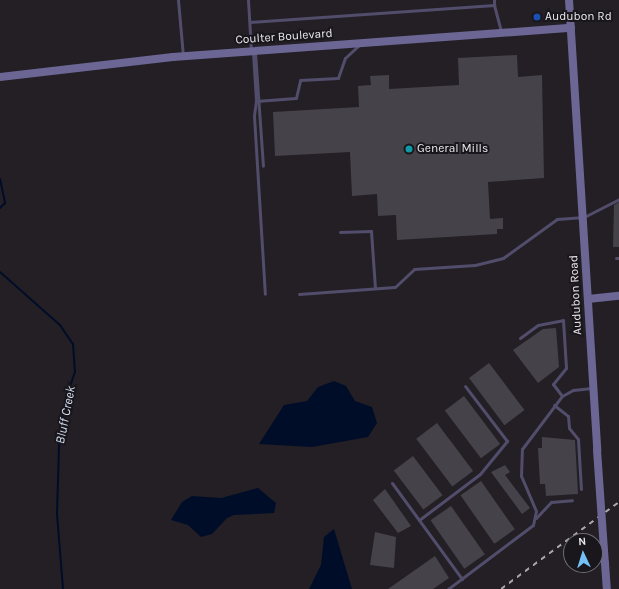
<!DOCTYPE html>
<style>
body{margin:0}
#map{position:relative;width:619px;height:589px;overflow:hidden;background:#231f25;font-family:Karla,sans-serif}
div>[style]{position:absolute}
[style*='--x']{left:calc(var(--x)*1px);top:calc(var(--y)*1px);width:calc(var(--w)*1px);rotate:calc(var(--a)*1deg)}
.water>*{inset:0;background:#000d29}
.stream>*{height:2px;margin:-1px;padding:0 1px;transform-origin:1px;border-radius:1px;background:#000d29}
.building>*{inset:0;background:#464249;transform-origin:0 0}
.lane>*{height:3px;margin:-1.5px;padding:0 1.5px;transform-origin:1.5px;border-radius:1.5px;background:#514d6b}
.secondary>*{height:8px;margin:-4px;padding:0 4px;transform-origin:4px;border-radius:4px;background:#6c6695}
.rail>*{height:2px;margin-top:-1px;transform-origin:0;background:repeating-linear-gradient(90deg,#aaa6ac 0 5px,transparent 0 10px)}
.secondary-bridge>*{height:8px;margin:-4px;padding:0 4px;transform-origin:4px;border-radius:4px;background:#6c6695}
.dots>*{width:11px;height:11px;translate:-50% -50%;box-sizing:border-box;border:2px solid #19161c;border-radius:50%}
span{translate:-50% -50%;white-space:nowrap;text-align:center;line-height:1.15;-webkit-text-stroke:4px #19161c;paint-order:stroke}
.poi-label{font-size:12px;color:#ece9ee}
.left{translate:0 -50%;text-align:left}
.street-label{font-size:12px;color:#ece9ee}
.water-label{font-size:13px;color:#d2e0f0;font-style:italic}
.north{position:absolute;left:563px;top:533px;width:40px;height:40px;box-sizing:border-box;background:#19161c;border:1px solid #6d6a70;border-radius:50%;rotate:356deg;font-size:11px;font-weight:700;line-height:16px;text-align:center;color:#ece9ee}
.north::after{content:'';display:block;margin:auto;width:14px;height:18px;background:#73c1f6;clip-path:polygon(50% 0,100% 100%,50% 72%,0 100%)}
</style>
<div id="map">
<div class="water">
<i style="clip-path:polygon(334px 381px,346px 386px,355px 401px,372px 407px,377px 423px,368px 437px,312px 447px,259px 444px,284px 405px,307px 401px,318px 387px)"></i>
<i style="clip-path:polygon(258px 488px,276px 503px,274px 513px,234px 515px,227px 518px,212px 534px,201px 537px,188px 525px,171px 520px,182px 502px,192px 496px,221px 498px)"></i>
<i style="clip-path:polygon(334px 529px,352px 589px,309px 589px,321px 565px,324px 537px)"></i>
</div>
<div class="stream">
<i style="--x:0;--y:179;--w:25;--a:78"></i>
<i style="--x:5;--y:203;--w:7;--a:135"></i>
<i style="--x:0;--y:272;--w:80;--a:41.5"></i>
<i style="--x:60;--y:325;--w:23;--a:56"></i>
<i style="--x:73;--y:344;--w:28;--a:86"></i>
<i style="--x:75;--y:372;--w:24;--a:109"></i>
<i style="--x:67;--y:395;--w:52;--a:98.9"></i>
<i style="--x:59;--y:446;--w:68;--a:91.7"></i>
<i style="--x:57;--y:514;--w:75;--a:85.4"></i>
</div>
<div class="building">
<i style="clip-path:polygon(517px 55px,518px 77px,542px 75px,544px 178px,488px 182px,490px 219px,503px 218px,503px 229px,497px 229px,497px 234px,397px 240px,396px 215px,378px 216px,377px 194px,352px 196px,350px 152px,275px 156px,273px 112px,359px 107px,358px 86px,371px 85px,370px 76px,389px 75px,389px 89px,459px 85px,458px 58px)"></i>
<i style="clip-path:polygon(619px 202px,619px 247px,613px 247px,614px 205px)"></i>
<i style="clip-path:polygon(556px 328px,559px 367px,538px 383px,513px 350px,543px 329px)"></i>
<i style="left:489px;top:363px;width:59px;height:25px;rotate:53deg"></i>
<i style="left:464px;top:396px;width:60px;height:24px;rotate:53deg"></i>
<i style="left:437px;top:423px;width:60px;height:26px;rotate:53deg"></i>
<i style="clip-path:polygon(542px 437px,575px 440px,578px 494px,546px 496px,545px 484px,540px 484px,538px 448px,542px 448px)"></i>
<i style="left:413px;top:456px;width:49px;height:24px;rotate:53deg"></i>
<i style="clip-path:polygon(505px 465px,510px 472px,505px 475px,530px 508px,522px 514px,491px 472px)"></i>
<i style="left:481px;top:481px;width:59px;height:25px;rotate:55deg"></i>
<i style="clip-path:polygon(385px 489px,411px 526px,398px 533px,373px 500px)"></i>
<i style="left:451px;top:506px;width:59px;height:25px;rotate:55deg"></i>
<i style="clip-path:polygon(375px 532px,396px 537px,394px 568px,370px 565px)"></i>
<i style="clip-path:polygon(435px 556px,449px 578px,433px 589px,388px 589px)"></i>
</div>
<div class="lane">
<i style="--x:178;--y:0;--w:56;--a:84.9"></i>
<i style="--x:248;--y:0;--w:51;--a:86.6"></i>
<i style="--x:494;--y:5;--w:28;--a:75"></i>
<i style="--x:250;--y:22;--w:245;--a:-4"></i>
<i style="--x:494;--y:5;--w:5;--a:-90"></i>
<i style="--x:255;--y:52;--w:114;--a:86"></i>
<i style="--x:253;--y:53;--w:48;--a:86.4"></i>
<i style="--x:256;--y:101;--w:40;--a:-4.3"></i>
<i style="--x:296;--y:98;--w:18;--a:-77"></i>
<i style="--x:300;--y:80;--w:38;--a:-3"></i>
<i style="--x:338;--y:78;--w:21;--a:-71"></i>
<i style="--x:345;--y:58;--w:19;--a:-43"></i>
<i style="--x:256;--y:101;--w:15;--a:98"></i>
<i style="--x:254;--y:116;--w:178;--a:86.5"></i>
<i style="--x:340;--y:232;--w:31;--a:-2"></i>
<i style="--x:371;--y:231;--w:57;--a:86"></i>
<i style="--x:616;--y:258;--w:3;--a:0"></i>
<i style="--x:299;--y:294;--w:96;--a:-4.2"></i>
<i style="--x:395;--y:287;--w:26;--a:-43"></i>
<i style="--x:414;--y:269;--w:61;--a:-3.8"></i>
<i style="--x:475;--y:265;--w:29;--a:-14"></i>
<i style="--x:503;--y:258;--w:67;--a:-35.8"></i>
<i style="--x:557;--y:219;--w:27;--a:-4"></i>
<i style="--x:584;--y:217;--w:39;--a:-27"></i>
<i style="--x:520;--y:338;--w:22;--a:-36"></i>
<i style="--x:538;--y:325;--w:25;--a:-11"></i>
<i style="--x:563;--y:320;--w:48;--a:86.4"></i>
<i style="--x:566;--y:368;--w:21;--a:129"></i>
<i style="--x:553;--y:384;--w:15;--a:53"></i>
<i style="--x:554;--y:405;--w:18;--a:38"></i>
<i style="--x:568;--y:416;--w:12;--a:85"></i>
<i style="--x:569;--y:428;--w:14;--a:51"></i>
<i style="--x:578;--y:439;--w:50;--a:86.6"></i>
<i style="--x:392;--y:483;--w:119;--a:53.9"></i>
<i style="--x:536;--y:518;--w:22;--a:-47"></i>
<i style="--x:551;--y:502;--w:21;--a:-5"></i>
<i style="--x:419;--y:520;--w:76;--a:-37"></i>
<i style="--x:480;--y:474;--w:43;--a:-50.7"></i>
<i style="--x:507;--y:441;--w:69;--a:-127.4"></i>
<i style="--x:448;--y:589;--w:106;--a:-37"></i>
<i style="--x:533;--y:525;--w:14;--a:-78"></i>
<i style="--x:536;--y:511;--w:38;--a:-113"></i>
<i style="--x:521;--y:476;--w:27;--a:-88"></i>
<i style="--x:522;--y:449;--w:66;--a:-53"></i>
<i style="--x:562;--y:396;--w:13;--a:-29"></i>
<i style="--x:573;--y:390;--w:19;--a:-6"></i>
</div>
<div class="secondary">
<i style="--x:569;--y:0;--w:451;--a:86.4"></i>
<i style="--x:0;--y:77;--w:174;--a:-6.6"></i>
<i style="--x:173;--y:57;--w:399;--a:-4.2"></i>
<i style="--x:588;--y:299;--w:31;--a:-6"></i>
<i style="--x:605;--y:563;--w:26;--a:86"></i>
</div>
<div class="rail">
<i style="--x:501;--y:589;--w:147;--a:-36.4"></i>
</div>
<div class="secondary-bridge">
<i style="--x:597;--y:450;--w:113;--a:86"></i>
</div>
<div class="dots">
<i style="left:537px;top:17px;background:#1a4fb4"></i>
<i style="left:409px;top:149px;background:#0f9aa8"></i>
</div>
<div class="poi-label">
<span class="left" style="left:545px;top:17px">Audubon Rd</span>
<span class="left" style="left:417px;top:149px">General Mills</span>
</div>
<div class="street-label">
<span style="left:284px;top:37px;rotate:-4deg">Coulter Boulevard</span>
<span style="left:576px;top:295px;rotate:-93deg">Audubon Road</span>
</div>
<div class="water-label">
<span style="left:66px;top:415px;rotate:-79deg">Bluff Creek</span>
</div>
<div class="north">N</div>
</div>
